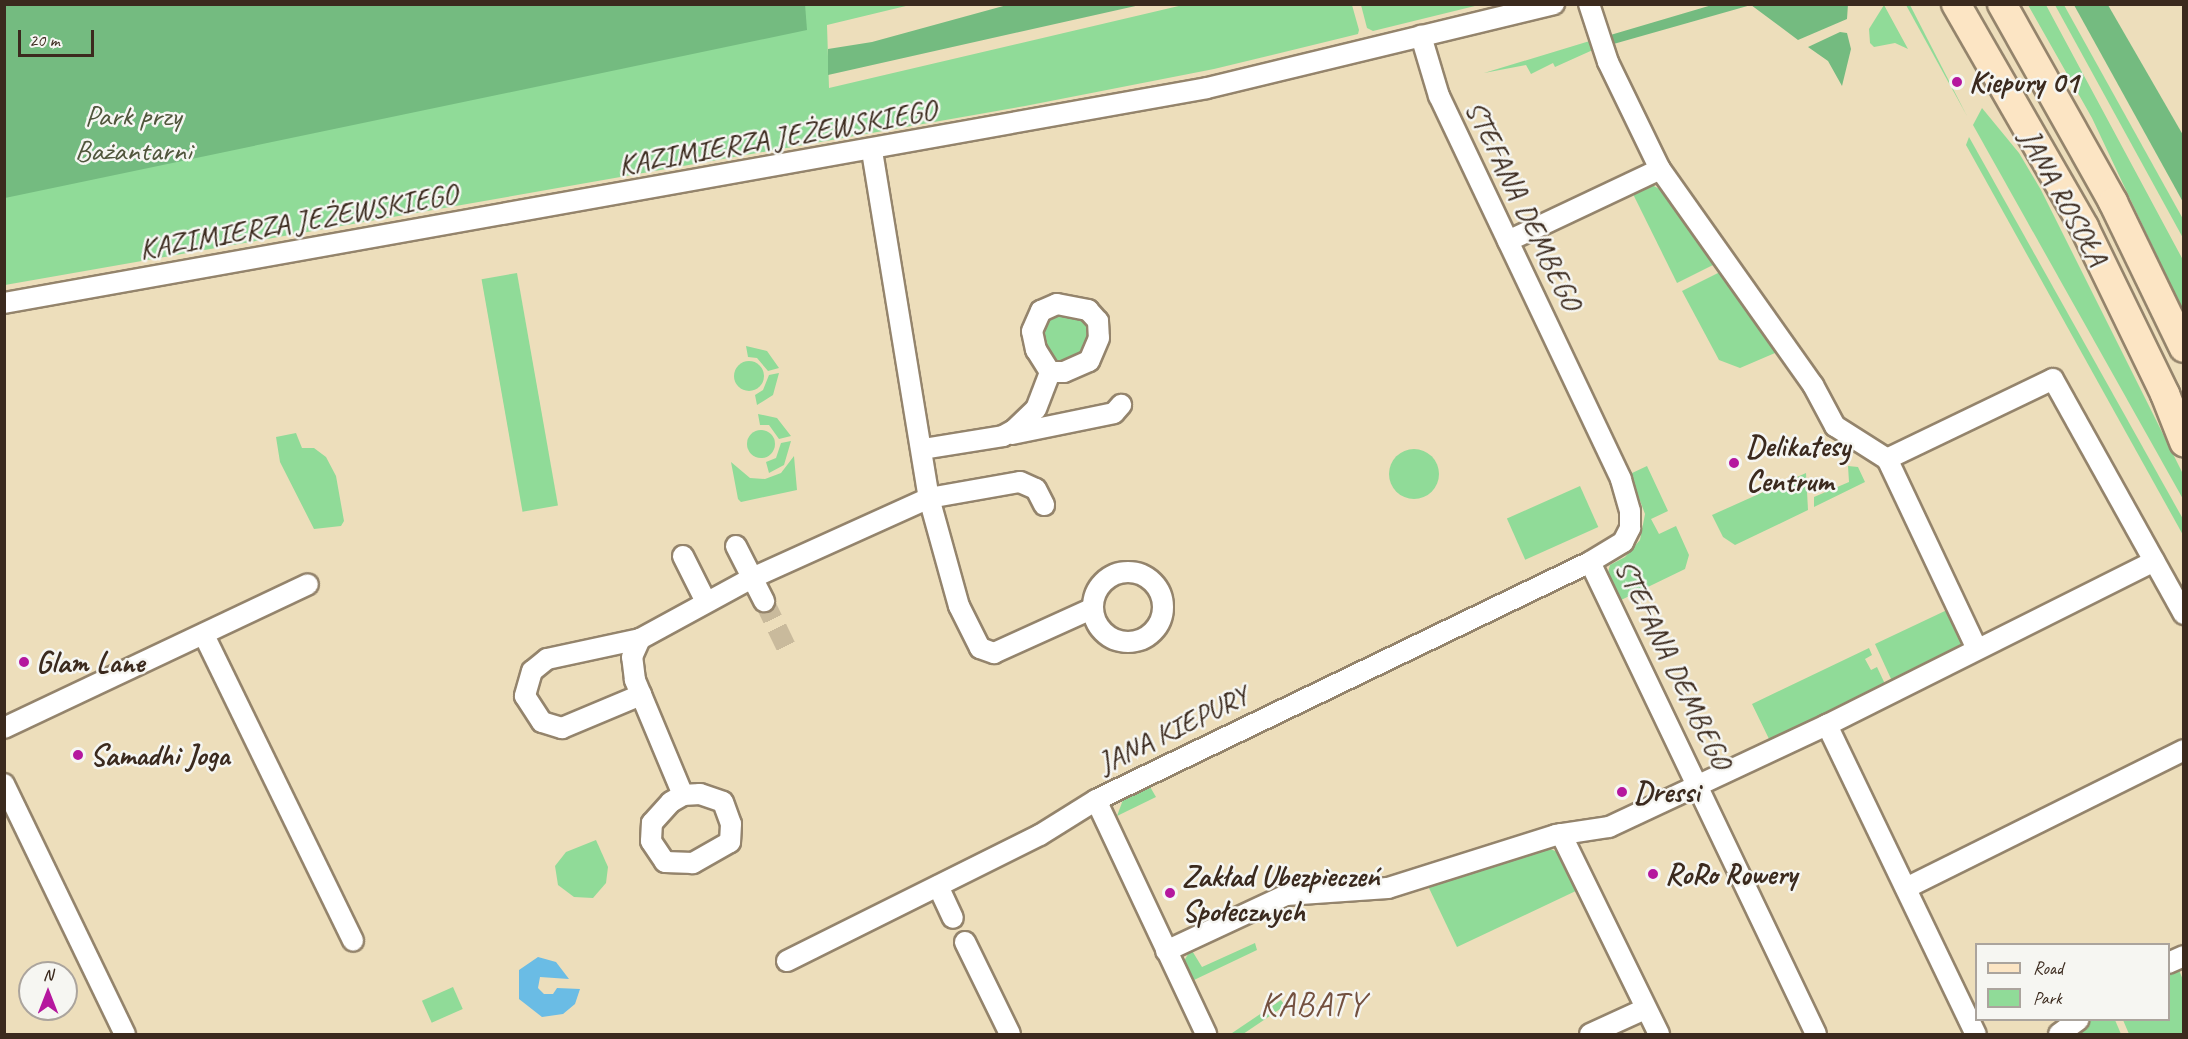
<!DOCTYPE html>
<meta charset="utf-8">
<style>
body{margin:0}
#map{position:relative;width:2188px;height:1039px;overflow:hidden;background:#eddebb;font-family:Caveat,sans-serif}
div>[style]{position:absolute}
[style*='--x']{left:calc(var(--x)*1px);top:calc(var(--y)*1px);width:calc(var(--w)*1px);rotate:calc(var(--a)*1deg)}
.green>*{inset:0;background:#90db98;transform-origin:0 0}
.round{border-radius:50%}
.forest>*{inset:0;background:#74bb80}
.water>*{inset:0;background:#6abce5}
.street-tunnel>*{height:20px;margin-top:-10px;transform-origin:0;background:repeating-linear-gradient(90deg,#c9ba9c 0 20px,transparent 0 30px)}
.roads{filter:drop-shadow(2px 0 #94846c) drop-shadow(-2px 0 #94846c) drop-shadow(0 2px #94846c) drop-shadow(0 -2px #94846c)}
.street>*{height:20px;margin:-10px;padding:0 10px;transform-origin:10px;border-radius:10px;background:#fff}
.street>.ring{margin:-10px;padding:0;box-sizing:content-box;background:none;border:20px solid #fff;border-radius:50%}
.secondary>*{height:28px;margin:-14px;padding:0 14px;transform-origin:14px;border-radius:14px;background:#fce5c4}
.dots>*{width:16px;height:16px;translate:-50% -50%;box-sizing:border-box;border:3px solid #f6f6f2;border-radius:50%}
span{translate:-50% -50%;white-space:nowrap;text-align:center;line-height:1.15;-webkit-text-stroke:5px #f6f6f2;paint-order:stroke}
.poi-label{font-size:30px;color:#3b2a1e;font-weight:700}
.left{translate:0 -50%;text-align:left}
.park-label{font-size:30px;color:#50563c}
.street-label{font-size:30px;color:#3b2a1e}
.quarter-label{font-size:33px;color:#73503f;letter-spacing:1.5px}
.frame{position:absolute;inset:0;border:6px solid #3b2a1e;pointer-events:none}
.legend{position:absolute;left:1975px;top:943px;width:195px;height:78px;box-sizing:border-box;background:#f6f6f2;border:2px solid #aba49d;margin:0;padding:8px 10px;list-style:none;font-size:18px;color:#3b2a1e}
.legend li{display:flex;align-items:center;gap:12px;height:30px}
.legend b{width:30px;border:2px solid #aba49d}
.north{position:absolute;left:18px;top:961px;width:60px;height:60px;box-sizing:border-box;background:#f6f6f2;border:2px solid #aba49d;border-radius:50%;rotate:0deg;font-size:16px;font-weight:700;line-height:24px;text-align:center;color:#3b2a1e}
.north::after{content:'';display:block;margin:auto;width:21px;height:27px;background:#b5179e;clip-path:polygon(50% 0,100% 100%,50% 72%,0 100%)}
.scale{position:absolute;left:18px;top:30px;width:76px;height:27px;box-sizing:border-box;border:3px solid #3b2a1e;border-top:0;padding-left:8px;font-size:18px;line-height:21px;white-space:nowrap;color:#3b2a1e;-webkit-text-stroke:4px #f6f6f2;paint-order:stroke}
</style>
<div id="map">
<div class="green">
<i style="clip-path:polygon(5px 5px,910px 5px,827px 25px,829px 88px,1183px 5px,1352px 5px,1359px 30px,1358px 34px,1214px 69px,1025px 106px,5px 285px)"></i>
<i style="clip-path:polygon(1361px 5px,1361px 4px,1479px 5px,1373px 31px,1367px 28px)"></i>
<i style="clip-path:polygon(1884px 5px,1908px 49px,1895px 43px,1874px 47px,1870px 43px,1869px 29px)"></i>
<i style="clip-path:polygon(1906px 5px,1910px 5px,1967px 116px)"></i>
<i style="clip-path:polygon(2028px 5px,2046px 5px,2183px 260px,2183px 311px,2092px 118px)"></i>
<i style="clip-path:polygon(2055px 5px,2064px 5px,2183px 219px,2183px 238px)"></i>
<i style="clip-path:polygon(1593px 40px,1595px 49px,1555px 67px,1553px 63px,1531px 74px,1526px 65px,1484px 73px)"></i>
<i style="clip-path:polygon(1982px 108px,2019px 153px,2041px 190px,2183px 474px,2183px 499px,1973px 125px)"></i>
<i style="clip-path:polygon(1969px 137px,2183px 519px,2183px 535px,1966px 145px)"></i>
<i style="clip-path:polygon(1652px 185px,1665px 192px,1715px 264px,1677px 283px,1632px 192px)"></i>
<i style="clip-path:polygon(1722px 271px,1775px 346px,1775px 353px,1740px 368px,1719px 360px,1682px 291px)"></i>
<i style="left:517px;top:273px;width:236px;height:36px;rotate:80deg"></i>
<i style="clip-path:polygon(1066px 310px,1078px 313px,1089px 325px,1091px 339px,1086px 351px,1076px 358px,1055px 361px,1043px 343px,1043px 325px,1052px 315px)"></i>
<i style="clip-path:polygon(746px 346px,767px 351px,779px 368px,768px 371px,757px 358px,748px 357px)"></i>
<i class="round" style="left:734px;top:361px;width:30px;height:30px"></i>
<i style="clip-path:polygon(779px 373px,773px 395px,757px 405px,755px 395px,763px 390px,769px 375px)"></i>
<i style="clip-path:polygon(758px 414px,777px 418px,791px 436px,779px 439px,769px 425px,760px 425px)"></i>
<i class="round" style="left:747px;top:430px;width:28px;height:28px"></i>
<i style="clip-path:polygon(296px 433px,302px 448px,314px 448px,326px 457px,336px 476px,344px 521px,341px 526px,314px 529px,280px 462px,276px 437px)"></i>
<i style="clip-path:polygon(791px 441px,784px 465px,769px 473px,766px 462px,776px 458px,781px 443px)"></i>
<i class="round" style="left:1389px;top:449px;width:50px;height:50px"></i>
<i style="clip-path:polygon(794px 456px,797px 490px,741px 502px,738px 499px,731px 462px,750px 478px,765px 479px,781px 473px)"></i>
<i style="clip-path:polygon(1647px 466px,1668px 511px,1651px 519px,1659px 534px,1676px 526px,1689px 555px,1685px 569px,1619px 601px,1607px 576px,1610px 565px,1625px 557px,1640px 540px,1645px 514px,1630px 474px)"></i>
<i style="clip-path:polygon(1848px 466px,1858px 467px,1865px 482px,1814px 507px,1814px 497px,1849px 482px)"></i>
<i style="clip-path:polygon(1806px 473px,1808px 510px,1735px 545px,1723px 537px,1712px 515px)"></i>
<i style="left:1580px;top:486px;width:45px;height:80px;rotate:66deg"></i>
<i style="clip-path:polygon(1947px 610px,1962px 641px,1959px 648px,1892px 681px,1875px 644px)"></i>
<i style="clip-path:polygon(1869px 648px,1872px 655px,1865px 659px,1871px 670px,1877px 667px,1885px 684px,1770px 741px,1752px 704px)"></i>
<i style="clip-path:polygon(1149px 785px,1156px 797px,1117px 816px,1124px 797px)"></i>
<i style="clip-path:polygon(596px 840px,608px 867px,606px 883px,593px 898px,574px 897px,558px 885px,555px 866px,566px 852px)"></i>
<i style="clip-path:polygon(1548px 848px,1560px 853px,1580px 889px,1457px 947px,1428px 886px)"></i>
<i style="clip-path:polygon(1255px 943px,1257px 950px,1194px 980px,1184px 961px,1191px 949px,1202px 967px)"></i>
<i style="clip-path:polygon(2177px 965px,2183px 980px,2183px 1034px,2129px 1034px,2123px 1020px,2168px 1020px,2169px 970px)"></i>
<i style="left:453px;top:987px;width:24px;height:34px;rotate:66deg"></i>
<i style="left:1281px;top:1000px;width:7px;height:71px;rotate:56deg"></i>
<i style="clip-path:polygon(2091px 1020px,2115px 1020px,2121px 1034px,2073px 1034px)"></i>
</div>
<div class="forest">
<i style="clip-path:polygon(805px 4px,807px 30px,5px 198px,5px 5px)"></i>
<i style="clip-path:polygon(1848px 4px,1847px 19px,1798px 40px,1751px 5px,1610px 45px,1607px 36px,1712px 5px)"></i>
<i style="clip-path:polygon(1007px 5px,1140px 5px,828px 75px,828px 49px,872px 42px)"></i>
<i style="clip-path:polygon(2074px 5px,2108px 5px,2183px 135px,2183px 202px)"></i>
<i style="clip-path:polygon(1840px 32px,1847px 33px,1851px 49px,1842px 86px,1828px 61px,1808px 47px)"></i>
</div>
<div class="water">
<i style="clip-path:polygon(538px 957px,556px 962px,569px 979px,540px 977px,538px 988px,544px 994px,553px 994px,557px 988px,580px 989px,575px 1004px,563px 1014px,542px 1017px,519px 999px,519px 970px)"></i>
</div>
<div class="street-tunnel">
<i style="--x:764;--y:601;--w:58;--a:64.3"></i>
</div>
<div class="roads">
<div class="street">
<i style="--x:1589;--y:4;--w:61;--a:71.9"></i>
<i style="--x:1608;--y:62;--w:119;--a:64.1"></i>
<i style="--x:1660;--y:169;--w:265;--a:54.7"></i>
<i style="--x:1813;--y:385;--w:47;--a:61.8"></i>
<i style="--x:1835;--y:426;--w:62;--a:32.4"></i>
<i style="--x:872;--y:151;--w:352;--a:80.7"></i>
<i style="--x:929;--y:498;--w:112;--a:74.5"></i>
<i style="--x:959;--y:606;--w:47;--a:63.4"></i>
<i style="--x:980;--y:648;--w:15;--a:20"></i>
<i style="--x:994;--y:653;--w:107;--a:-24.4"></i>
<i style="--x:1508;--y:241;--w:168;--a:-25.3"></i>
<i style="--x:4;--y:303;--w:1222;--a:-10.13"></i>
<i style="--x:1207;--y:88;--w:357;--a:-13.6"></i>
<i style="--x:1057;--y:304;--w:32;--a:11"></i>
<i style="--x:1088;--y:310;--w:15;--a:48"></i>
<i style="--x:1098;--y:321;--w:17;--a:87"></i>
<i style="--x:1099;--y:338;--w:25;--a:113"></i>
<i style="--x:1089;--y:361;--w:27;--a:156"></i>
<i style="--x:1064;--y:372;--w:14;--a:180"></i>
<i style="--x:1050;--y:372;--w:26;--a:-122"></i>
<i style="--x:1036;--y:350;--w:19;--a:-102"></i>
<i style="--x:1032;--y:331;--w:22;--a:-66"></i>
<i style="--x:1041;--y:311;--w:17;--a:-24"></i>
<i style="--x:1012;--y:434;--w:104;--a:-11.6"></i>
<i style="--x:1114;--y:413;--w:11;--a:-49"></i>
<i style="--x:923;--y:449;--w:81;--a:-9.2"></i>
<i style="--x:1003;--y:436;--w:13;--a:-29"></i>
<i style="--x:1014;--y:430;--w:30;--a:-44"></i>
<i style="--x:1036;--y:409;--w:40;--a:-69"></i>
<i style="--x:736;--y:546;--w:62;--a:63"></i>
<i style="--x:683;--y:556;--w:51;--a:63.4"></i>
<i style="--x:1590;--y:562;--w:523;--a:64.41"></i>
<i class="ring" style="left:1093px;top:572px;width:50px;height:50px"></i>
<i style="--x:204;--y:635;--w:340;--a:64"></i>
<i style="--x:640;--y:639;--w:95;--a:167.9"></i>
<i style="--x:547;--y:659;--w:19;--a:141"></i>
<i style="--x:532;--y:671;--w:26;--a:106"></i>
<i style="--x:525;--y:696;--w:31;--a:57"></i>
<i style="--x:542;--y:722;--w:21;--a:17"></i>
<i style="--x:562;--y:728;--w:86;--a:-22.7"></i>
<i style="--x:1977;--y:649;--w:210;--a:-115.3"></i>
<i style="--x:1887;--y:459;--w:184;--a:-25.7"></i>
<i style="--x:2053;--y:379;--w:269;--a:60.9"></i>
<i style="--x:1827;--y:725;--w:343;--a:64.3"></i>
<i style="--x:4;--y:728;--w:336;--a:-25.3"></i>
<i style="--x:4;--y:784;--w:278;--a:64.2"></i>
<i style="--x:700;--y:794;--w:24;--a:19"></i>
<i style="--x:723;--y:802;--w:23;--a:70"></i>
<i style="--x:731;--y:824;--w:18;--a:93"></i>
<i style="--x:730;--y:842;--w:43;--a:150.4"></i>
<i style="--x:693;--y:863;--w:28;--a:-178"></i>
<i style="--x:665;--y:862;--w:25;--a:-124"></i>
<i style="--x:651;--y:841;--w:18;--a:-87"></i>
<i style="--x:652;--y:823;--w:28;--a:-48"></i>
<i style="--x:671;--y:802;--w:14;--a:-30"></i>
<i style="--x:683;--y:795;--w:17;--a:-3"></i>
<i style="--x:683;--y:795;--w:125;--a:-112.7"></i>
<i style="--x:635;--y:680;--w:23;--a:-97"></i>
<i style="--x:632;--y:657;--w:20;--a:-66"></i>
<i style="--x:640;--y:639;--w:128;--a:-28.6"></i>
<i style="--x:752;--y:578;--w:194;--a:-24.3"></i>
<i style="--x:929;--y:498;--w:92;--a:-10"></i>
<i style="--x:1020;--y:482;--w:17;--a:24"></i>
<i style="--x:1036;--y:489;--w:18;--a:63"></i>
<i style="--x:1096;--y:800;--w:259;--a:64.8"></i>
<i style="--x:1561;--y:834;--w:223;--a:63.9"></i>
<i style="--x:938;--y:886;--w:35;--a:65"></i>
<i style="--x:1906;--y:888;--w:310;--a:-26.4"></i>
<i style="--x:965;--y:942;--w:102;--a:63.9"></i>
<i style="--x:1166;--y:951;--w:132;--a:-25"></i>
<i style="--x:1286;--y:895;--w:102;--a:-3.9"></i>
<i style="--x:1388;--y:888;--w:176;--a:-17.5"></i>
<i style="--x:1556;--y:835;--w:54;--a:-8.6"></i>
<i style="--x:1609;--y:827;--w:241;--a:-25.1"></i>
<i style="--x:1827;--y:725;--w:366;--a:-26.6"></i>
<i style="--x:787;--y:961;--w:283;--a:-26.5"></i>
<i style="--x:1040;--y:835;--w:66;--a:-32"></i>
<i style="--x:1096;--y:800;--w:548;--a:-25.72"></i>
<i style="--x:1590;--y:562;--w:39;--a:-31"></i>
<i style="--x:1623;--y:542;--w:16;--a:-63"></i>
<i style="--x:1630;--y:528;--w:17;--a:-90"></i>
<i style="--x:1630;--y:511;--w:33;--a:-106"></i>
<i style="--x:1621;--y:479;--w:424;--a:-115.4"></i>
<i style="--x:1439;--y:96;--w:63;--a:-106.7"></i>
<i style="--x:2168;--y:963;--w:17;--a:-24"></i>
<i style="--x:1590;--y:1034;--w:60;--a:-24.4"></i>
<i style="--x:2059;--y:1034;--w:24;--a:-36"></i>
</div>
<div class="secondary">
<i style="--x:1956;--y:4;--w:257;--a:60.1"></i>
<i style="--x:2084;--y:227;--w:186;--a:64.1"></i>
<i style="--x:2165;--y:394;--w:52;--a:68.4"></i>
<i style="--x:2002;--y:4;--w:227;--a:60.7"></i>
<i style="--x:2113;--y:202;--w:162;--a:64.1"></i>
</div>
</div>
<div class="dots">
<i style="left:1957px;top:82px;background:#b5179e"></i>
<i style="left:1734px;top:463px;background:#b5179e"></i>
<i style="left:24px;top:662px;background:#b5179e"></i>
<i style="left:78px;top:755px;background:#b5179e"></i>
<i style="left:1622px;top:792px;background:#b5179e"></i>
<i style="left:1653px;top:874px;background:#b5179e"></i>
<i style="left:1170px;top:893px;background:#b5179e"></i>
</div>
<div class="poi-label">
<span class="left" style="left:1969px;top:82px">Kiepury 01</span>
<span class="left" style="left:1746px;top:463px">Delikatesy<br>Centrum</span>
<span class="left" style="left:36px;top:662px">Glam Lane</span>
<span class="left" style="left:90px;top:755px">Samadhi Joga</span>
<span class="left" style="left:1634px;top:792px">Dressi</span>
<span class="left" style="left:1665px;top:874px">RoRo Rowery</span>
<span class="left" style="left:1182px;top:893px">Zakład Ubezpieczeń<br>Społecznych</span>
</div>
<div class="park-label">
<span style="left:133px;top:132px">Park przy<br>Bażantarni</span>
</div>
<div class="street-label">
<span style="left:777px;top:137px;rotate:-10deg">KAZIMIERZA JEŻEWSKIEGO</span>
<span style="left:2064px;top:197px;rotate:61deg">JANA ROSOŁA</span>
<span style="left:1524px;top:205px;rotate:64deg">STEFANA DEMBEGO</span>
<span style="left:298px;top:221px;rotate:-10deg">KAZIMIERZA JEŻEWSKIEGO</span>
<span style="left:1674px;top:664px;rotate:64deg">STEFANA DEMBEGO</span>
<span style="left:1173px;top:729px;rotate:-26deg">JANA KIEPURY</span>
</div>
<div class="quarter-label">
<span style="left:1313px;top:1005px">KABATY</span>
</div>
<div class="frame"></div>
<ul class="legend">
<li><b style="height:8px;background:#fce5c4"></b>Road</li>
<li><b style="height:16px;background:#90db98"></b>Park</li>
</ul>
<div class="north">N</div>
<div class="scale">20 m</div>
</div>
